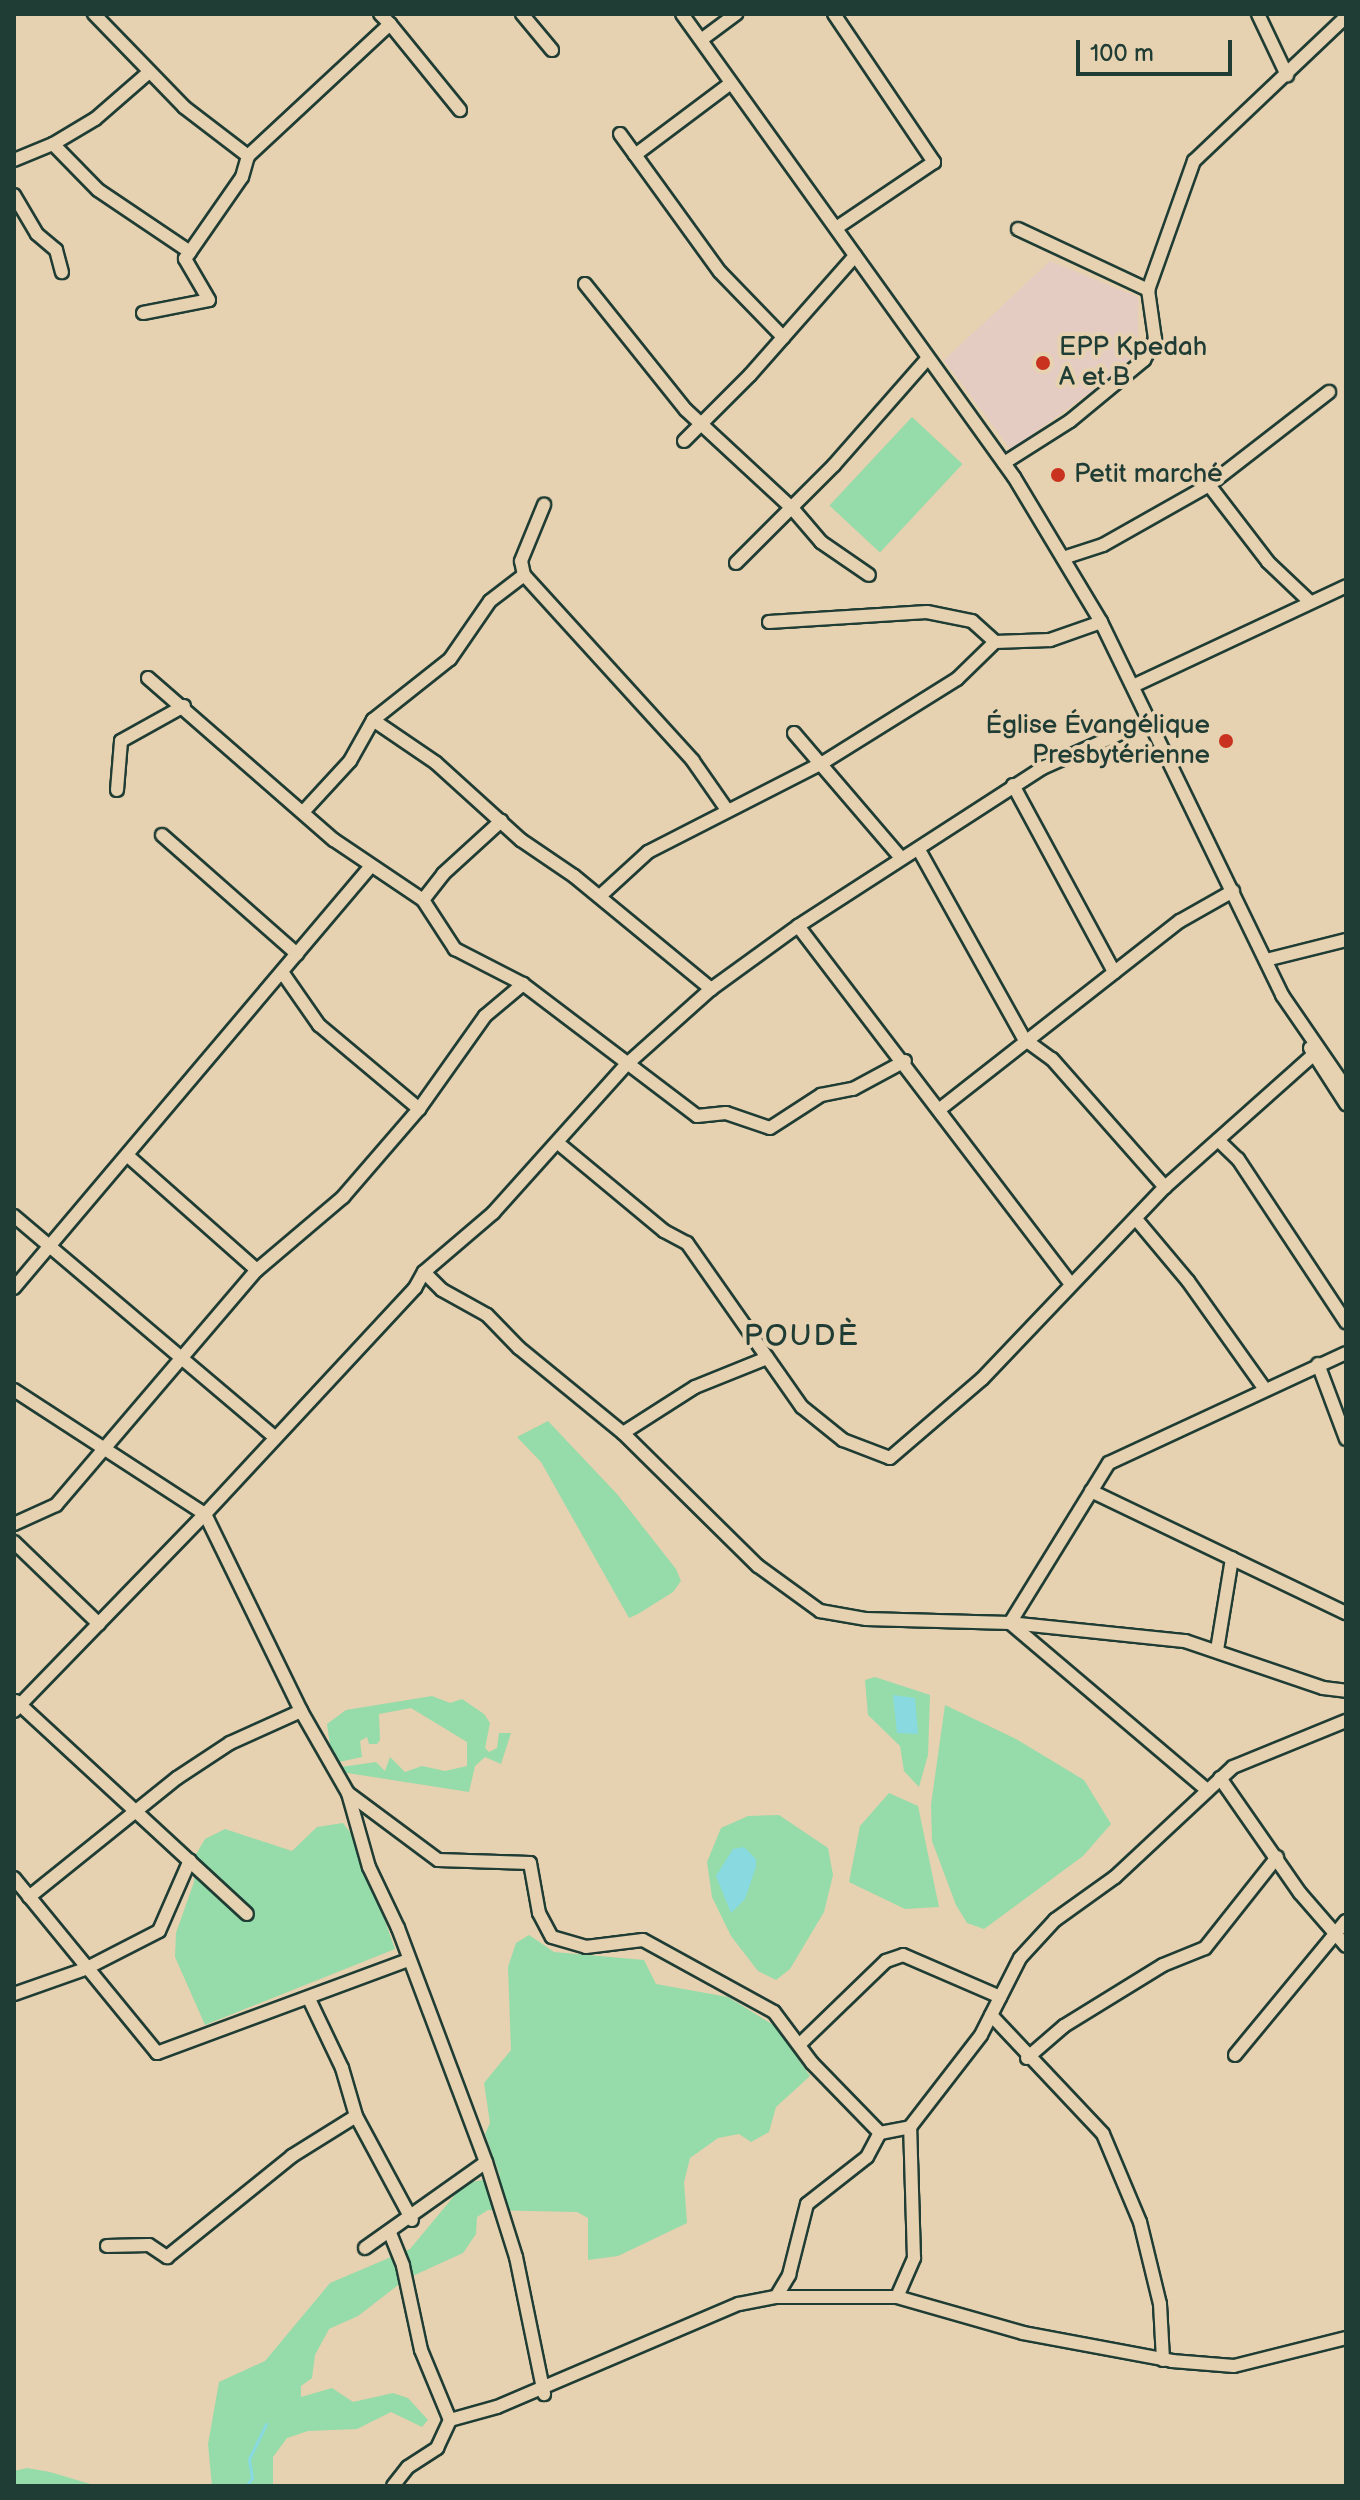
<!DOCTYPE html>
<meta charset="utf-8">
<style>
body{margin:0}
#map{position:relative;width:1360px;height:2500px;overflow:hidden;background:#e6d1b0;font-family:"Balsamiq Sans",sans-serif}
div>[style]{position:absolute}
[style*='--x']{left:calc(var(--x)*1px);top:calc(var(--y)*1px);width:calc(var(--w)*1px);rotate:calc(var(--a)*1deg)}
.built>*{inset:0;background:#e5ccc3}
.green>*{inset:0;background:#95dcaa;transform-origin:0 0}
.water>*{inset:0;background:#88dae0}
.stream>*{height:3px;margin:-1.5px;padding:0 1.5px;transform-origin:1.5px;border-radius:1.5px;background:#88dae0}
.roads{filter:drop-shadow(2px 0 #1f3d34) drop-shadow(-2px 0 #1f3d34) drop-shadow(0 2px #1f3d34) drop-shadow(0 -2px #1f3d34)}
.minor>*{height:12px;margin:-6px;padding:0 6px;transform-origin:6px;border-radius:6px;background:#e6d1b0}
.dots>*{width:22px;height:22px;translate:-50% -50%;box-sizing:border-box;border:4px solid #e6d1b0;border-radius:50%}
span{translate:-50% -50%;white-space:nowrap;text-align:center;line-height:1.15;-webkit-text-stroke:8px #e6d1b0;paint-order:stroke}
.poi-label{font-size:26px;color:#1f3d34}
.left{translate:0 -50%;text-align:left}
.right{translate:-100% -50%;text-align:right}
.quarter-label{font-size:30px;color:#1f3d34;letter-spacing:2px}
.frame{position:absolute;inset:0;border:16px solid #1f3d34;pointer-events:none}
.scale{position:absolute;left:1076px;top:40px;width:156px;height:36px;box-sizing:border-box;border:4px solid #1f3d34;border-top:0;padding-left:10px;font-size:24px;line-height:28px;white-space:nowrap;color:#1f3d34;-webkit-text-stroke:6px #e6d1b0;paint-order:stroke}
</style>
<div id="map">
<div class="built">
<i style="clip-path:polygon(1050px 261px,1138px 297px,1138px 357px,1011px 450px,944px 360px)"></i>
</div>
<div class="green">
<i style="left:912px;top:417px;width:69px;height:121px;rotate:43deg"></i>
<i style="clip-path:polygon(548px 1421px,617px 1494px,676px 1569px,681px 1581px,673px 1592px,638px 1614px,629px 1618px,541px 1462px,517px 1437px)"></i>
<i style="clip-path:polygon(875px 1677px,930px 1695px,928px 1755px,919px 1787px,904px 1771px,900px 1746px,868px 1715px,865px 1680px)"></i>
<i style="clip-path:polygon(432px 1696px,450px 1703px,462px 1699px,484px 1714px,490px 1723px,485px 1748px,489px 1752px,497px 1748px,499px 1733px,511px 1733px,501px 1764px,485px 1757px,475px 1766px,469px 1792px,341px 1772px,341px 1767px,376px 1762px,385px 1771px,390px 1757px,405px 1772px,422px 1766px,445px 1771px,467px 1766px,467px 1742px,411px 1708px,379px 1714px,380px 1740px,377px 1744px,369px 1744px,367px 1737px,360px 1741px,362px 1757px,339px 1762px,331px 1752px,327px 1724px,346px 1710px)"></i>
<i style="clip-path:polygon(945px 1705px,1016px 1739px,1084px 1780px,1111px 1824px,1083px 1856px,984px 1929px,967px 1923px,956px 1905px,932px 1841px,931px 1805px)"></i>
<i style="clip-path:polygon(889px 1793px,918px 1806px,939px 1907px,905px 1909px,849px 1882px,860px 1826px)"></i>
<i style="clip-path:polygon(779px 1815px,828px 1848px,833px 1875px,824px 1912px,790px 1969px,776px 1980px,758px 1971px,731px 1936px,712px 1897px,707px 1862px,721px 1828px,748px 1816px)"></i>
<i style="clip-path:polygon(343px 1823px,356px 1840px,395px 1949px,205px 2025px,175px 1957px,176px 1933px,194px 1882px,195px 1856px,205px 1839px,225px 1829px,292px 1851px,317px 1827px)"></i>
<i style="clip-path:polygon(529px 1935px,554px 1952px,644px 1960px,656px 1984px,728px 1997px,775px 2026px,810px 2076px,776px 2107px,769px 2132px,751px 2142px,739px 2134px,718px 2138px,690px 2158px,684px 2182px,687px 2223px,618px 2256px,588px 2260px,588px 2218px,577px 2212px,488px 2210px,477px 2217px,476px 2234px,463px 2253px,406px 2279px,358px 2316px,329px 2329px,315px 2355px,312px 2378px,301px 2386px,301px 2397px,332px 2388px,353px 2402px,393px 2393px,408px 2398px,428px 2420px,422px 2427px,391px 2412px,357px 2429px,308px 2431px,287px 2438px,273px 2457px,273px 2486px,212px 2486px,208px 2444px,219px 2382px,265px 2361px,330px 2283px,410px 2249px,464px 2184px,500px 2176px,485px 2134px,490px 2123px,484px 2083px,511px 2050px,508px 1967px,516px 1943px)"></i>
<i style="clip-path:polygon(27px 2468px,50px 2472px,97px 2486px,14px 2486px,14px 2471px)"></i>
</div>
<div class="water">
<i style="clip-path:polygon(893px 1695px,915px 1698px,918px 1734px,897px 1733px)"></i>
<i style="clip-path:polygon(744px 1847px,756px 1859px,756px 1867px,745px 1899px,731px 1913px,716px 1876px,733px 1849px)"></i>
</div>
<div class="stream">
<i style="--x:246;--y:2486;--w:10;--a:-53"></i>
<i style="--x:252;--y:2478;--w:19;--a:-99"></i>
<i style="--x:249;--y:2459;--w:39;--a:-64"></i>
</div>
<div class="roads">
<div class="minor">
<i style="--x:94;--y:14;--w:129;--a:45.9"></i>
<i style="--x:184;--y:107;--w:81;--a:37.4"></i>
<i style="--x:522;--y:14;--w:47;--a:50.2"></i>
<i style="--x:682;--y:14;--w:570;--a:54.36"></i>
<i style="--x:1014;--y:477;--w:169;--a:59"></i>
<i style="--x:1101;--y:622;--w:415;--a:64.1"></i>
<i style="--x:1282;--y:995;--w:113;--a:55.5"></i>
<i style="--x:834;--y:14;--w:179;--a:56"></i>
<i style="--x:934;--y:162;--w:118;--a:146"></i>
<i style="--x:1258;--y:14;--w:68;--a:64.6"></i>
<i style="--x:390;--y:24;--w:111;--a:50.9"></i>
<i style="--x:701;--y:40;--w:44;--a:-36.6"></i>
<i style="--x:148;--y:73;--w:70;--a:139"></i>
<i style="--x:95;--y:119;--w:49;--a:149.2"></i>
<i style="--x:53;--y:144;--w:64;--a:45.6"></i>
<i style="--x:98;--y:190;--w:111;--a:34"></i>
<i style="--x:620;--y:134;--w:170;--a:54.1"></i>
<i style="--x:720;--y:272;--w:91;--a:45.9"></i>
<i style="--x:635;--y:155;--w:120;--a:-36.9"></i>
<i style="--x:14;--y:160;--w:42;--a:-22.3"></i>
<i style="--x:14;--y:195;--w:45;--a:59.5"></i>
<i style="--x:37;--y:234;--w:25;--a:40"></i>
<i style="--x:56;--y:250;--w:23;--a:75"></i>
<i style="--x:1018;--y:229;--w:144;--a:25.1"></i>
<i style="--x:585;--y:284;--w:161;--a:51.3"></i>
<i style="--x:686;--y:410;--w:144;--a:42.8"></i>
<i style="--x:792;--y:508;--w:45;--a:49.5"></i>
<i style="--x:821;--y:542;--w:58;--a:34.5"></i>
<i style="--x:143;--y:313;--w:67;--a:-11.1"></i>
<i style="--x:209;--y:300;--w:48;--a:-120.3"></i>
<i style="--x:185;--y:259;--w:100;--a:-55.2"></i>
<i style="--x:242;--y:177;--w:22;--a:-74"></i>
<i style="--x:248;--y:156;--w:194;--a:-42.9"></i>
<i style="--x:390;--y:24;--w:14;--a:-135"></i>
<i style="--x:684;--y:441;--w:93;--a:-45"></i>
<i style="--x:750;--y:375;--w:159;--a:-48.6"></i>
<i style="--x:1004;--y:463;--w:78;--a:-32.5"></i>
<i style="--x:1070;--y:421;--w:96;--a:-39.5"></i>
<i style="--x:1144;--y:360;--w:24;--a:-62"></i>
<i style="--x:1155;--y:339;--w:49;--a:-98.1"></i>
<i style="--x:1148;--y:290;--w:137;--a:-70.4"></i>
<i style="--x:1194;--y:161;--w:209;--a:-43.5"></i>
<i style="--x:1209;--y:485;--w:97;--a:52.5"></i>
<i style="--x:1268;--y:562;--w:55;--a:43.5"></i>
<i style="--x:1063;--y:558;--w:42;--a:-18"></i>
<i style="--x:1103;--y:545;--w:122;--a:-29.5"></i>
<i style="--x:1209;--y:485;--w:152;--a:-37.8"></i>
<i style="--x:736;--y:563;--w:139;--a:-45"></i>
<i style="--x:834;--y:465;--w:142;--a:-48.7"></i>
<i style="--x:524;--y:575;--w:251;--a:47.7"></i>
<i style="--x:693;--y:761;--w:60;--a:55.2"></i>
<i style="--x:769;--y:622;--w:158;--a:-3.6"></i>
<i style="--x:927;--y:612;--w:46;--a:11.3"></i>
<i style="--x:972;--y:621;--w:31;--a:42"></i>
<i style="--x:148;--y:678;--w:247;--a:41.1"></i>
<i style="--x:334;--y:840;--w:107;--a:34"></i>
<i style="--x:423;--y:900;--w:59;--a:56.9"></i>
<i style="--x:455;--y:949;--w:76;--a:27.2"></i>
<i style="--x:523;--y:984;--w:218;--a:37.2"></i>
<i style="--x:697;--y:1116;--w:29;--a:-6"></i>
<i style="--x:726;--y:1113;--w:46;--a:18.8"></i>
<i style="--x:770;--y:1128;--w:61;--a:-32.9"></i>
<i style="--x:821;--y:1095;--w:33;--a:-11"></i>
<i style="--x:853;--y:1089;--w:59;--a:-28.3"></i>
<i style="--x:1133;--y:686;--w:235;--a:-25.1"></i>
<i style="--x:373;--y:720;--w:76;--a:34.3"></i>
<i style="--x:436;--y:763;--w:115;--a:42.2"></i>
<i style="--x:521;--y:840;--w:64;--a:34.2"></i>
<i style="--x:574;--y:876;--w:178;--a:39.5"></i>
<i style="--x:794;--y:733;--w:165;--a:49.4"></i>
<i style="--x:1013;--y:785;--w:213;--a:61.6"></i>
<i style="--x:117;--y:790;--w:49;--a:-85.3"></i>
<i style="--x:121;--y:741;--w:72;--a:-29.1"></i>
<i style="--x:304;--y:811;--w:68;--a:-47.4"></i>
<i style="--x:350;--y:761;--w:47;--a:-60.7"></i>
<i style="--x:373;--y:720;--w:98;--a:-38.4"></i>
<i style="--x:450;--y:659;--w:70;--a:-55.4"></i>
<i style="--x:490;--y:601;--w:43;--a:-37.4"></i>
<i style="--x:524;--y:575;--w:14;--a:-102"></i>
<i style="--x:521;--y:561;--w:61;--a:-67.7"></i>
<i style="--x:162;--y:835;--w:180;--a:41.4"></i>
<i style="--x:919;--y:850;--w:216;--a:60.9"></i>
<i style="--x:1024;--y:1039;--w:34;--a:36"></i>
<i style="--x:1052;--y:1059;--w:171;--a:48.6"></i>
<i style="--x:600;--y:896;--w:65;--a:-42.5"></i>
<i style="--x:648;--y:852;--w:198;--a:-27.1"></i>
<i style="--x:824;--y:762;--w:157;--a:-32"></i>
<i style="--x:957;--y:679;--w:53;--a:-44.2"></i>
<i style="--x:995;--y:642;--w:55;--a:-2.1"></i>
<i style="--x:1050;--y:640;--w:54;--a:-19.4"></i>
<i style="--x:423;--y:900;--w:33;--a:-52"></i>
<i style="--x:443;--y:874;--w:79;--a:-42.4"></i>
<i style="--x:798;--y:926;--w:450;--a:52.7"></i>
<i style="--x:1266;--y:960;--w:82;--a:-14"></i>
<i style="--x:282;--y:972;--w:65;--a:55.1"></i>
<i style="--x:319;--y:1025;--w:131;--a:40"></i>
<i style="--x:1310;--y:1048;--w:67;--a:57.3"></i>
<i style="--x:940;--y:1109;--w:305;--a:-38.1"></i>
<i style="--x:1180;--y:921;--w:61;--a:-29.5"></i>
<i style="--x:1218;--y:1140;--w:28;--a:44"></i>
<i style="--x:1238;--y:1159;--w:196;--a:56.5"></i>
<i style="--x:558;--y:1143;--w:138;--a:39.7"></i>
<i style="--x:664;--y:1231;--w:26;--a:28"></i>
<i style="--x:687;--y:1243;--w:200;--a:55"></i>
<i style="--x:802;--y:1407;--w:53;--a:38.8"></i>
<i style="--x:843;--y:1440;--w:50;--a:21"></i>
<i style="--x:890;--y:1458;--w:121;--a:-40.7"></i>
<i style="--x:982;--y:1379;--w:265;--a:-46.4"></i>
<i style="--x:1165;--y:1187;--w:198;--a:-41.7"></i>
<i style="--x:128;--y:1156;--w:172;--a:41.5"></i>
<i style="--x:14;--y:1216;--w:342;--a:40.3"></i>
<i style="--x:1136;--y:1219;--w:81;--a:50"></i>
<i style="--x:1188;--y:1281;--w:131;--a:54.6"></i>
<i style="--x:424;--y:1272;--w:25;--a:45"></i>
<i style="--x:442;--y:1290;--w:51;--a:29.1"></i>
<i style="--x:487;--y:1315;--w:46;--a:45.9"></i>
<i style="--x:519;--y:1348;--w:134;--a:39.3"></i>
<i style="--x:623;--y:1433;--w:190;--a:44.6"></i>
<i style="--x:758;--y:1566;--w:77;--a:36"></i>
<i style="--x:820;--y:1611;--w:47;--a:9.9"></i>
<i style="--x:866;--y:1619;--w:144;--a:1.6"></i>
<i style="--x:1010;--y:1623;--w:176;--a:5.9"></i>
<i style="--x:1185;--y:1641;--w:146;--a:18.8"></i>
<i style="--x:1323;--y:1688;--w:23;--a:7"></i>
<i style="--x:14;--y:1288;--w:551;--a:-49.78"></i>
<i style="--x:1318;--y:1364;--w:80;--a:69.5"></i>
<i style="--x:14;--y:1390;--w:228;--a:33"></i>
<i style="--x:205;--y:1514;--w:219;--a:64"></i>
<i style="--x:301;--y:1711;--w:95;--a:60.2"></i>
<i style="--x:348;--y:1793;--w:77;--a:74.2"></i>
<i style="--x:369;--y:1867;--w:68;--a:64.6"></i>
<i style="--x:398;--y:1928;--w:250;--a:69.4"></i>
<i style="--x:486;--y:2162;--w:100;--a:72.5"></i>
<i style="--x:516;--y:2257;--w:140;--a:78.4"></i>
<i style="--x:623;--y:1433;--w:85;--a:-32.6"></i>
<i style="--x:695;--y:1387;--w:78;--a:-21.9"></i>
<i style="--x:1091;--y:1491;--w:283;--a:25.6"></i>
<i style="--x:14;--y:1524;--w:46;--a:-24.3"></i>
<i style="--x:56;--y:1505;--w:309;--a:-49.5"></i>
<i style="--x:257;--y:1270;--w:113;--a:-40.3"></i>
<i style="--x:343;--y:1197;--w:116;--a:-49.2"></i>
<i style="--x:419;--y:1109;--w:114;--a:-54.6"></i>
<i style="--x:485;--y:1016;--w:50;--a:-40.1"></i>
<i style="--x:14;--y:1542;--w:118;--a:44"></i>
<i style="--x:1217;--y:1650;--w:93;--a:-80.7"></i>
<i style="--x:16;--y:1701;--w:314;--a:42.7"></i>
<i style="--x:14;--y:1711;--w:274;--a:-45.9"></i>
<i style="--x:205;--y:1514;--w:309;--a:-47.1"></i>
<i style="--x:415;--y:1288;--w:18;--a:-61"></i>
<i style="--x:424;--y:1272;--w:91;--a:-40.5"></i>
<i style="--x:493;--y:1213;--w:199;--a:-48.1"></i>
<i style="--x:626;--y:1065;--w:114;--a:-41.8"></i>
<i style="--x:711;--y:989;--w:107;--a:-35.9"></i>
<i style="--x:798;--y:926;--w:291;--a:-32.9"></i>
<i style="--x:1042;--y:768;--w:119;--a:-23.8"></i>
<i style="--x:1220;--y:1778;--w:140;--a:55.2"></i>
<i style="--x:1300;--y:1893;--w:70;--a:49"></i>
<i style="--x:1207;--y:1790;--w:258;--a:-139.7"></i>
<i style="--x:1010;--y:1623;--w:188;--a:-58.3"></i>
<i style="--x:1109;--y:1463;--w:261;--a:-24.9"></i>
<i style="--x:348;--y:1793;--w:112;--a:36.7"></i>
<i style="--x:438;--y:1860;--w:92;--a:1.9"></i>
<i style="--x:530;--y:1863;--w:51;--a:79.8"></i>
<i style="--x:539;--y:1913;--w:27;--a:62"></i>
<i style="--x:552;--y:1937;--w:35;--a:16"></i>
<i style="--x:586;--y:1947;--w:57;--a:-7"></i>
<i style="--x:643;--y:1940;--w:149;--a:28.8"></i>
<i style="--x:774;--y:2012;--w:64;--a:53.3"></i>
<i style="--x:812;--y:2063;--w:98;--a:45.8"></i>
<i style="--x:14;--y:1878;--w:226;--a:50.7"></i>
<i style="--x:157;--y:2053;--w:269;--a:-20.3"></i>
<i style="--x:29;--y:1897;--w:190;--a:-38.8"></i>
<i style="--x:177;--y:1778;--w:64;--a:-33.4"></i>
<i style="--x:230;--y:1743;--w:78;--a:-24.3"></i>
<i style="--x:14;--y:1994;--w:75;--a:-19.4"></i>
<i style="--x:85;--y:1969;--w:83;--a:-27.2"></i>
<i style="--x:159;--y:1931;--w:77;--a:-66.4"></i>
<i style="--x:310;--y:2001;--w:74;--a:64.5"></i>
<i style="--x:342;--y:2068;--w:50;--a:73.7"></i>
<i style="--x:356;--y:2116;--w:118;--a:61.7"></i>
<i style="--x:991;--y:2015;--w:163;--a:46.7"></i>
<i style="--x:1103;--y:2134;--w:95;--a:67.2"></i>
<i style="--x:1140;--y:2222;--w:84;--a:76.3"></i>
<i style="--x:1160;--y:2304;--w:56;--a:86.9"></i>
<i style="--x:800;--y:2044;--w:120;--a:-44"></i>
<i style="--x:886;--y:1961;--w:18;--a:-19"></i>
<i style="--x:903;--y:1955;--w:106;--a:23.4"></i>
<i style="--x:1235;--y:2055;--w:174;--a:-50.4"></i>
<i style="--x:1027;--y:2058;--w:49;--a:-40.9"></i>
<i style="--x:1064;--y:2026;--w:116;--a:-31.6"></i>
<i style="--x:1163;--y:1965;--w:45;--a:-22"></i>
<i style="--x:1205;--y:1948;--w:116;--a:-51.6"></i>
<i style="--x:390;--y:2233;--w:35;--a:68"></i>
<i style="--x:403;--y:2266;--w:86;--a:77.9"></i>
<i style="--x:421;--y:2350;--w:76;--a:67.5"></i>
<i style="--x:107;--y:2246;--w:42;--a:-1.4"></i>
<i style="--x:149;--y:2245;--w:22;--a:34"></i>
<i style="--x:167;--y:2257;--w:161;--a:-38.9"></i>
<i style="--x:292;--y:2156;--w:75;--a:-32"></i>
<i style="--x:365;--y:2248;--w:148;--a:-35.4"></i>
<i style="--x:776;--y:2297;--w:26;--a:-59"></i>
<i style="--x:789;--y:2275;--w:73;--a:-75.8"></i>
<i style="--x:807;--y:2204;--w:76;--a:-38.1"></i>
<i style="--x:867;--y:2157;--w:27;--a:-62"></i>
<i style="--x:880;--y:2133;--w:31;--a:-11"></i>
<i style="--x:897;--y:2297;--w:43;--a:-66.4"></i>
<i style="--x:914;--y:2258;--w:131;--a:-91.7"></i>
<i style="--x:910;--y:2127;--w:116;--a:-52.3"></i>
<i style="--x:981;--y:2035;--w:86;--a:-63.1"></i>
<i style="--x:1020;--y:1958;--w:52;--a:-47.4"></i>
<i style="--x:1055;--y:1920;--w:74;--a:-35.6"></i>
<i style="--x:1115;--y:1877;--w:161;--a:-43"></i>
<i style="--x:1233;--y:1767;--w:122;--a:-22.2"></i>
<i style="--x:393;--y:2486;--w:24;--a:-52"></i>
<i style="--x:408;--y:2467;--w:35;--a:-33"></i>
<i style="--x:437;--y:2448;--w:31;--a:-65"></i>
<i style="--x:450;--y:2420;--w:49;--a:-15.5"></i>
<i style="--x:497;--y:2407;--w:263;--a:-23.1"></i>
<i style="--x:739;--y:2304;--w:38;--a:-11"></i>
<i style="--x:776;--y:2297;--w:121;--a:0"></i>
<i style="--x:897;--y:2297;--w:131;--a:15.9"></i>
<i style="--x:1023;--y:2333;--w:152;--a:10.6"></i>
<i style="--x:1172;--y:2361;--w:62;--a:4.6"></i>
<i style="--x:1234;--y:2366;--w:115;--a:-14"></i>
</div>
</div>
<div class="dots">
<i style="left:1043px;top:363px;background:#c8321e"></i>
<i style="left:1058px;top:475px;background:#c8321e"></i>
<i style="left:1226px;top:741px;background:#c8321e"></i>
</div>
<div class="poi-label">
<span class="left" style="left:1059px;top:363px">EPP Kpedah<br>A et B</span>
<span class="left" style="left:1074px;top:475px">Petit marché</span>
<span class="right" style="left:1210px;top:741px">Église Évangélique<br>Presbytérienne</span>
</div>
<div class="quarter-label">
<span style="left:802px;top:1336px">POUDÈ</span>
</div>
<div class="frame"></div>
<div class="scale">100 m</div>
</div>
